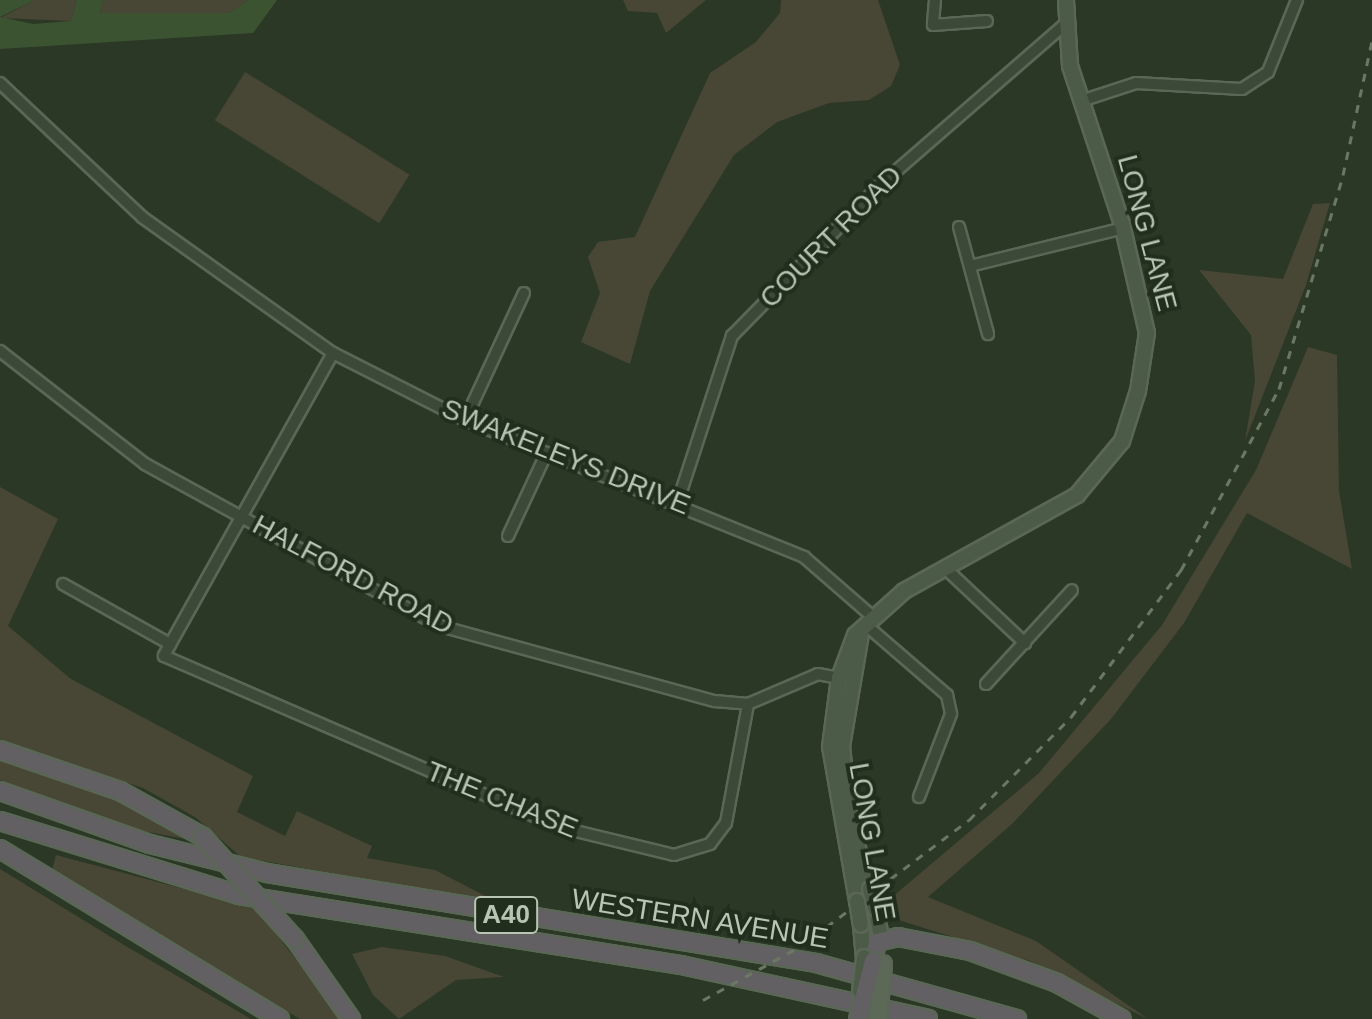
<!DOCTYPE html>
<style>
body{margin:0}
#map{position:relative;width:1372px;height:1019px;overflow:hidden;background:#2b3825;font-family:Helvetica,sans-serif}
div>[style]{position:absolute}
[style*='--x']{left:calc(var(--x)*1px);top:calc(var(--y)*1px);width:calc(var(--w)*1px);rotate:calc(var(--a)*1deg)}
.green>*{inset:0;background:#484635;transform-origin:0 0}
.water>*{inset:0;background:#3c5331}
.roads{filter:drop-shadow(2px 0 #5b6756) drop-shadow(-2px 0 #5b6756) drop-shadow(0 2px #5b6756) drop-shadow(0 -2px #5b6756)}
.minor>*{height:10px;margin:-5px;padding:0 5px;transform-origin:5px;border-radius:5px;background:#3d4938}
.secondary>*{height:14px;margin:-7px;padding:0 7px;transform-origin:7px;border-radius:7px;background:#4c5b47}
.trunk>*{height:16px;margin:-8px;padding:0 8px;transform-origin:8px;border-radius:8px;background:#626062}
.rail>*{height:3px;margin-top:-1.5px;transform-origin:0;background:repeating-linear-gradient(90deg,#6a7864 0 8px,transparent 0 16px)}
.bridges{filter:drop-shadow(2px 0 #5b6756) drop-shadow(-2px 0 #5b6756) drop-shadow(0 2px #5b6756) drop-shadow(0 -2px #5b6756)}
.secondary-bridge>*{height:14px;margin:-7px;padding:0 7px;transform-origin:7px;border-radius:7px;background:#4c5b47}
.primary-bridge>*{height:16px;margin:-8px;padding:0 8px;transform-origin:8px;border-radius:8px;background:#5c6956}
.trunk-bridge>*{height:16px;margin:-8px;padding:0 8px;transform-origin:8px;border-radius:8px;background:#626062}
span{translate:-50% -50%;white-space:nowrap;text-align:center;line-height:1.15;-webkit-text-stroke:8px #222e1d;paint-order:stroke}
.shield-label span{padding:2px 6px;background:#222e1d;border:2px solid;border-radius:6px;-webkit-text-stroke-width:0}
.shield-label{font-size:26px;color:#b8c5b3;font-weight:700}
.street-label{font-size:28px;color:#b8c5b3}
</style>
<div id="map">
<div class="green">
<i style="clip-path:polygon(35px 0,77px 0,71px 21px,0 18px)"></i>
<i style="clip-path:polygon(103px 0,249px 0,229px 13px,100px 13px)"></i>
<i style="clip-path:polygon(623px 0,706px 0,666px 33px,657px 13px,628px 11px)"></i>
<i style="clip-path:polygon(781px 0,878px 0,900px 65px,891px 86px,869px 100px,829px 103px,777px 122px,734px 155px,650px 291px,630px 364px,581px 342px,600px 293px,588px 257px,598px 242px,635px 237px,710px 73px,756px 42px,780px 13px)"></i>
<i style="left:245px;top:72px;width:194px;height:57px;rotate:32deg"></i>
<i style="clip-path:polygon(1330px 203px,1306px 285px,1245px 441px,1255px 381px,1251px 335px,1199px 270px,1283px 279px,1313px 204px)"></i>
<i style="clip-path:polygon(1308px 347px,1337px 355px,1339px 491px,1352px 569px,1247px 513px,1184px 623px,1111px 719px,1012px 824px,928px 897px,1036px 941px,1148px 1019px,1030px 961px,892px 918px,885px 903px,1039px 773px,1162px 625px,1256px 470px)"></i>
<i style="clip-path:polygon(0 487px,58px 519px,8px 626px,71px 679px,253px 776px,237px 812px,285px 836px,297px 811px,372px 846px,367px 858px,435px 870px,499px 903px,241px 857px,195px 817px,143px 788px,0 741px)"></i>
<i style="clip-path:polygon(0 760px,99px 790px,186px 839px,132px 829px,0 780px)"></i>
<i style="clip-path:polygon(56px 855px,256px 908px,342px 1019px,300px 1019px,52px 871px)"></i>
<i style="clip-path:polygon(0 869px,124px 945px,251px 1019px,0 1019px)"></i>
<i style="clip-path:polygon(382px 947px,445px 956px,504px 977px,456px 980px,399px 1019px,373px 995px,352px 954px)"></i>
</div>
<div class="water">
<i style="clip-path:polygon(0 0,35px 0,0 17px,33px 24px,71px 21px,77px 0,103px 0,100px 13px,229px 13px,249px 0,277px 0,253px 33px,0 49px)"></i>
</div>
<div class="roads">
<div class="minor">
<i style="--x:935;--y:0;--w:25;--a:95"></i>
<i style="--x:933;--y:25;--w:54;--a:-4.2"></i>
<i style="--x:0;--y:83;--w:195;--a:43.3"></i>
<i style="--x:142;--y:217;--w:234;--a:35.5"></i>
<i style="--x:333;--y:353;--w:148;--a:26.9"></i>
<i style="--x:465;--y:420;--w:366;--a:22"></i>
<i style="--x:804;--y:557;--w:91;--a:41"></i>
<i style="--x:1081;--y:101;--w:58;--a:-18.1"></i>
<i style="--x:1136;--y:83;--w:106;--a:3.2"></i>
<i style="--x:1242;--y:89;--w:31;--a:-33"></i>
<i style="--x:1268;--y:72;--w:78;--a:-68.1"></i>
<i style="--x:959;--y:227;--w:111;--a:74.8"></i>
<i style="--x:970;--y:266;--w:158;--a:-13.9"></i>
<i style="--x:0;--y:351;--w:184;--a:37.9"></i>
<i style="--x:145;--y:464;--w:337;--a:28.8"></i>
<i style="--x:440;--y:626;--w:285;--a:15.3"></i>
<i style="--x:715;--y:701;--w:33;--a:5"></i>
<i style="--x:748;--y:704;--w:76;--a:-23.2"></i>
<i style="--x:818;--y:674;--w:21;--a:11"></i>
<i style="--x:333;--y:353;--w:347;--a:119.2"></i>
<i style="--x:164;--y:656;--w:430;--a:23.4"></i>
<i style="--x:559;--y:827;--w:118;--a:13.7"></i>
<i style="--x:674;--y:855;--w:38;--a:-17"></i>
<i style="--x:710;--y:844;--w:26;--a:-53"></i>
<i style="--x:726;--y:823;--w:121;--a:-79.5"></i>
<i style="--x:465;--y:420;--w:140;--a:-65.1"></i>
<i style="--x:678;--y:501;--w:174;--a:-71.9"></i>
<i style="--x:732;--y:336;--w:211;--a:-45.6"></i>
<i style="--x:880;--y:185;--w:242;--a:-41"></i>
<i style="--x:508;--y:536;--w:90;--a:-65.1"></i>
<i style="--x:945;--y:568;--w:110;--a:43.2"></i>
<i style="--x:63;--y:584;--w:123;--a:29.3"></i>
<i style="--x:867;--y:626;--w:106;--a:40.8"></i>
<i style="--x:947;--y:695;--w:19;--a:78"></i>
<i style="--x:951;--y:714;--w:89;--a:111.1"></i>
<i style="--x:986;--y:684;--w:127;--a:-47.5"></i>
</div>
<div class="secondary">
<i style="--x:861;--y:634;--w:114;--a:99.6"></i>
<i style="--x:842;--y:746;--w:75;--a:83.9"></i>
<i style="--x:850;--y:821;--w:71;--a:73.6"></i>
<i style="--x:857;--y:901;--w:156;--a:-99.9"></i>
<i style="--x:830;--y:747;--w:70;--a:-82.6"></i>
<i style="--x:839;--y:678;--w:46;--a:-69.6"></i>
<i style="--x:855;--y:635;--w:66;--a:-41.9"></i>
<i style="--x:904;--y:591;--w:198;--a:-29"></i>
<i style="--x:1077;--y:495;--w:70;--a:-50.2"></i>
<i style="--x:1122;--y:441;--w:52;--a:-72.3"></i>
<i style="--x:1138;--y:391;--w:59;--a:-81.2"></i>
<i style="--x:1147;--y:333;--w:112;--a:-102.9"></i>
<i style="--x:1122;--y:224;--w:166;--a:-108.2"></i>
<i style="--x:1070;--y:66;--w:66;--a:-93.5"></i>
<i style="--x:875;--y:908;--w:33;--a:78"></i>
<i style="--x:861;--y:925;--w:32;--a:85"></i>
</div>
<div class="trunk">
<i style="--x:0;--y:750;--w:127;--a:18.9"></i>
<i style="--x:120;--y:791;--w:95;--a:29"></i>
<i style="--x:0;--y:791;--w:159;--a:19.5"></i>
<i style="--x:150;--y:844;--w:121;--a:13.9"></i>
<i style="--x:267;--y:873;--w:556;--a:9.31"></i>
<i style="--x:816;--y:963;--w:209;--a:15.6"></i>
<i style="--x:0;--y:821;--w:250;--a:17.2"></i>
<i style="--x:239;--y:895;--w:448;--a:9"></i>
<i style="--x:681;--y:965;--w:253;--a:12.3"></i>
<i style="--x:0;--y:849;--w:328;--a:31.3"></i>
<i style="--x:295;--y:939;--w:98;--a:55"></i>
<i style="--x:873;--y:961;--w:19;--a:-78"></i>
<i style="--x:877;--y:942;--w:22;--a:-13"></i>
<i style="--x:898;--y:937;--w:73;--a:11"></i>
<i style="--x:970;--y:951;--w:93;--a:20.2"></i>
<i style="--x:1057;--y:983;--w:74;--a:29"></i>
</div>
</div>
<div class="rail">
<i style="--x:703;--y:1000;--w:112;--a:-28.9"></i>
<i style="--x:801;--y:946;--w:210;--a:-36.9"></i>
<i style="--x:969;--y:820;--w:145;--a:-45.3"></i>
<i style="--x:1071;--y:717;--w:184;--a:-53.2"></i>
<i style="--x:1181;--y:570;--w:206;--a:-61.6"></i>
<i style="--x:1279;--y:389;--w:223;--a:-73.3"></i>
<i style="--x:1343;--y:175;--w:137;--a:-77.8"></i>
</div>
<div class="bridges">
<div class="secondary-bridge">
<i style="--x:870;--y:889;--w:20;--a:75"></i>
<i style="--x:857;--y:901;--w:24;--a:81"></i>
<i style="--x:860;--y:991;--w:34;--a:-83"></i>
</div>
<div class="primary-bridge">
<i style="--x:878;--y:1019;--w:55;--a:-84.8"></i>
</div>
<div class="trunk-bridge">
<i style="--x:203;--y:837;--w:137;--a:48"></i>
<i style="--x:858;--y:1019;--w:60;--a:-75.5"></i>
</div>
</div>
<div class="shield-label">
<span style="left:506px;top:915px">A40</span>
</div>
<div class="street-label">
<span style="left:1147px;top:233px;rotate:75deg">LONG LANE</span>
<span style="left:831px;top:237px;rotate:-45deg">COURT ROAD</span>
<span style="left:566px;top:457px;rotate:22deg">SWAKELEYS DRIVE</span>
<span style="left:353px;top:575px;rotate:28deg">HALFORD ROAD</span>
<span style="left:502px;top:800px;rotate:22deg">THE CHASE</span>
<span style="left:872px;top:842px;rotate:80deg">LONG LANE</span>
<span style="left:700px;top:919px;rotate:9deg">WESTERN AVENUE</span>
</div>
</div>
